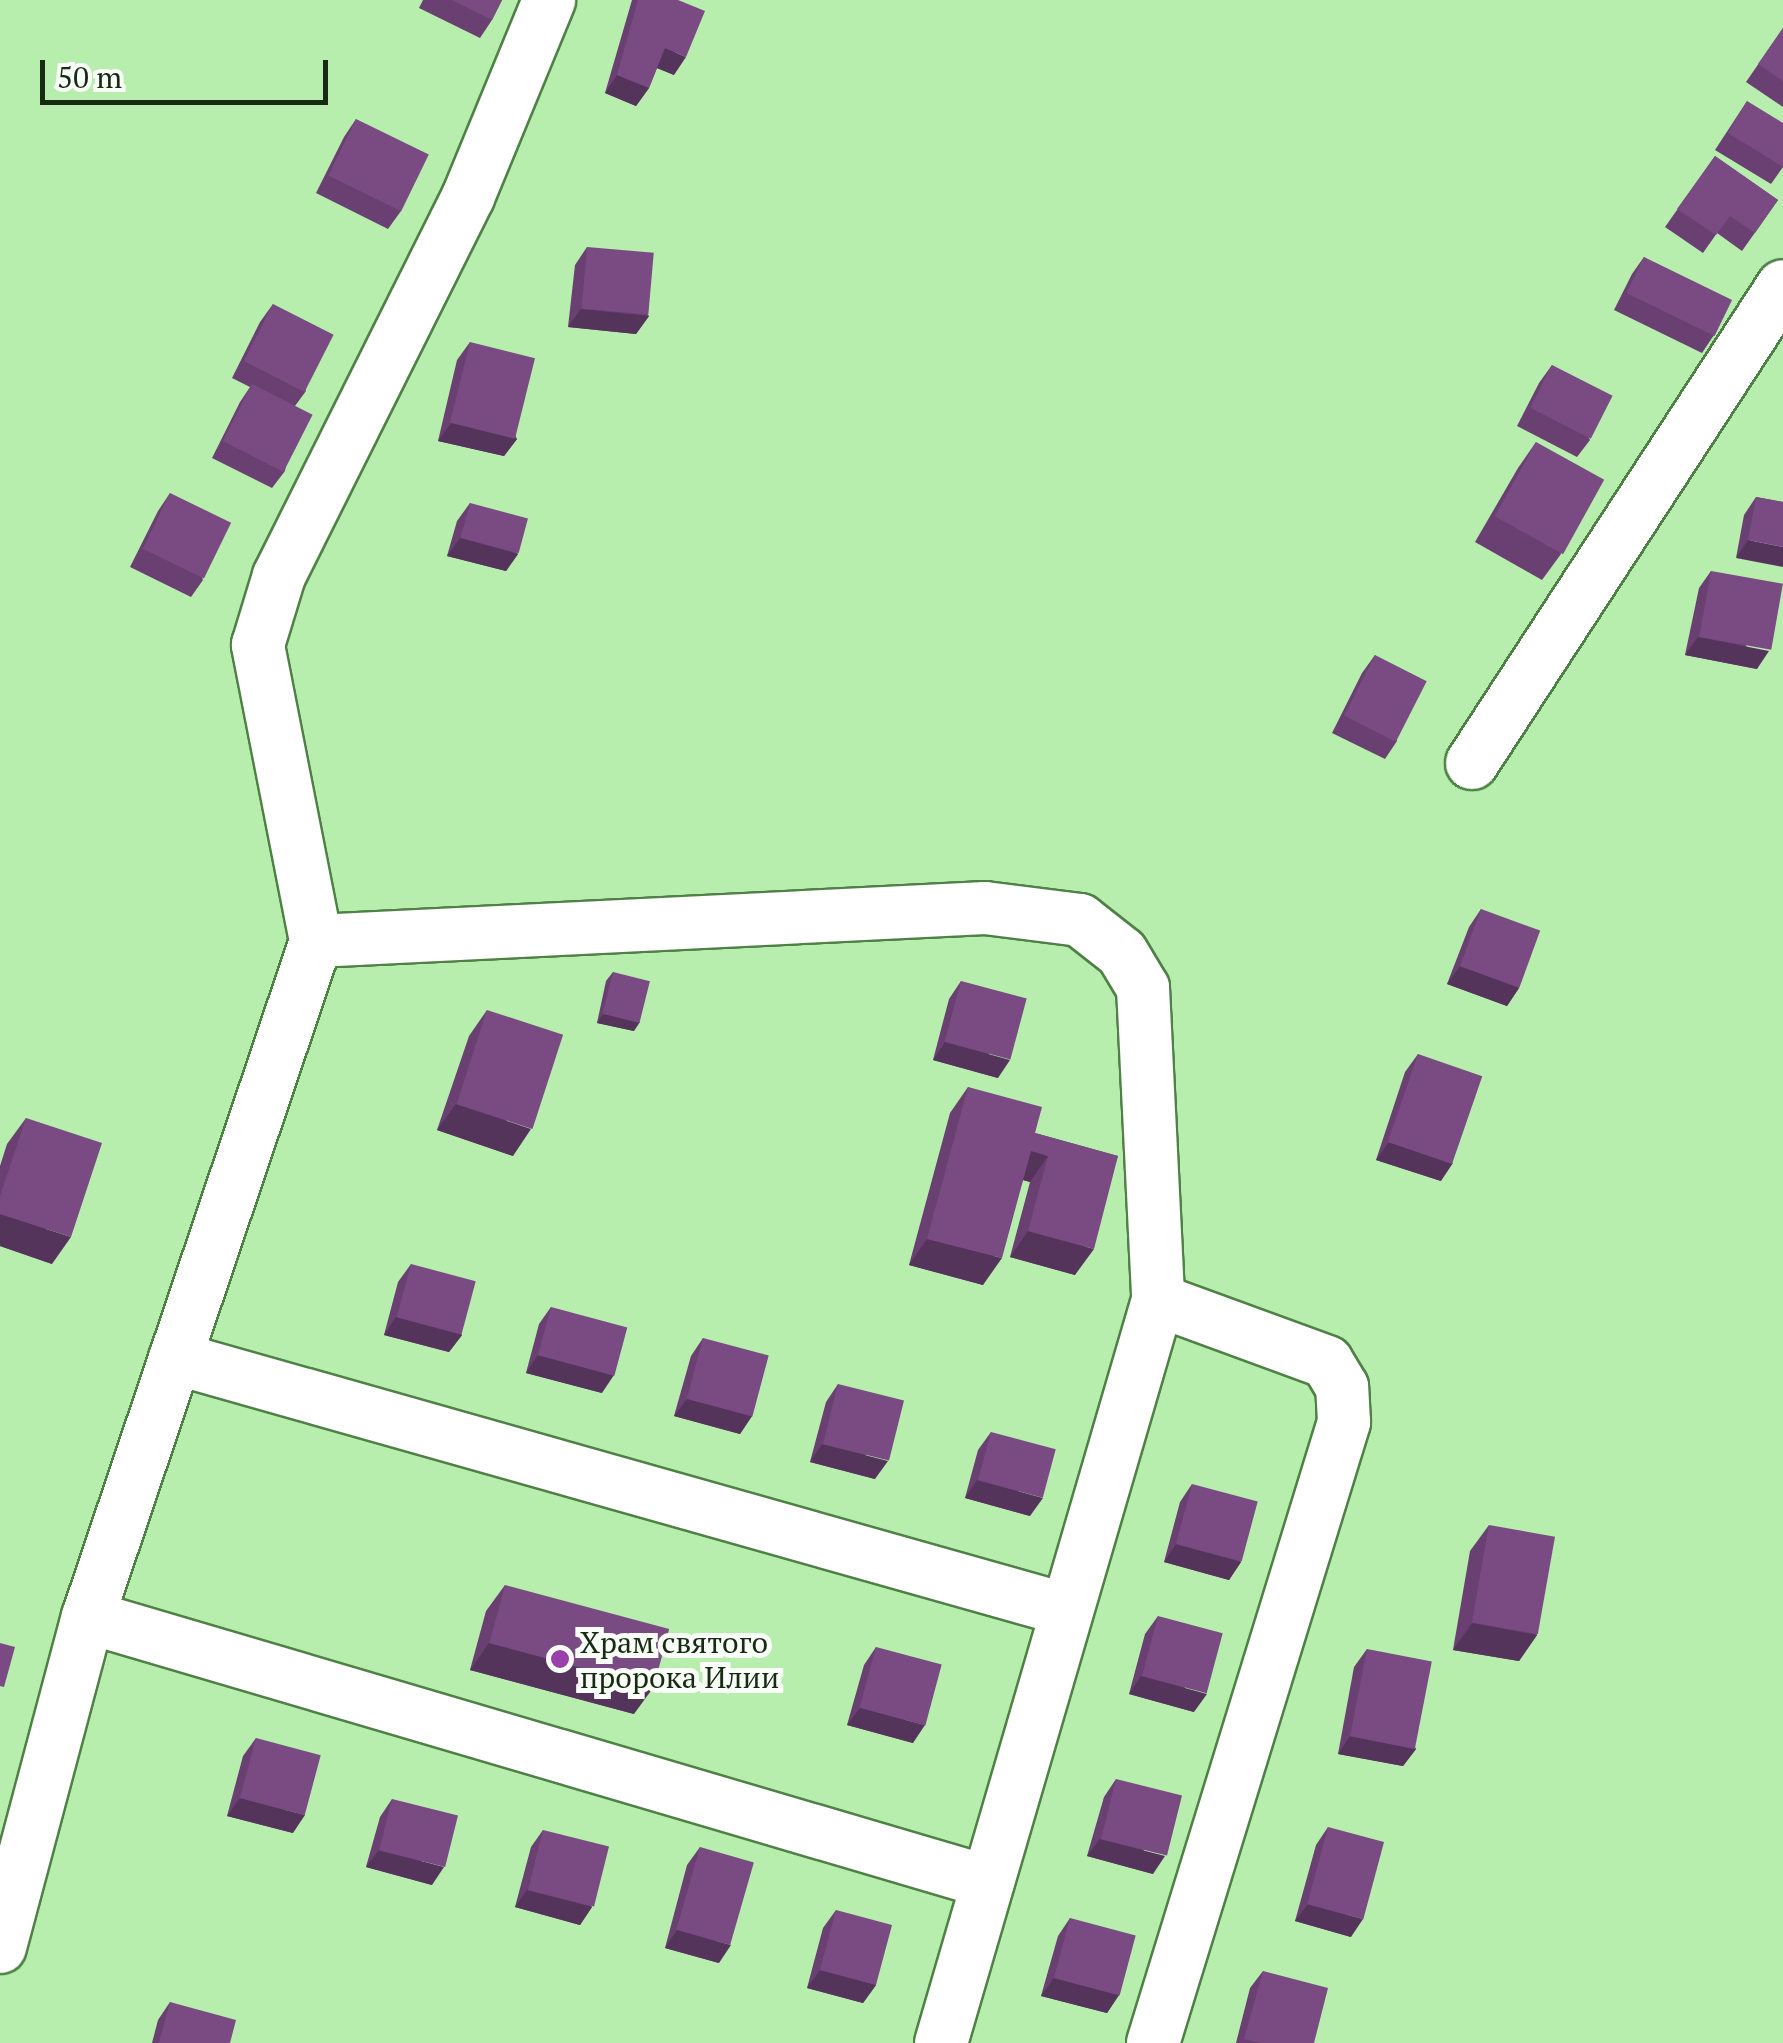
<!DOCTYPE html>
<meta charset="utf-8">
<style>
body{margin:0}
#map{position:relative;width:1783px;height:2043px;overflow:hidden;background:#b7edad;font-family:"PT Serif",serif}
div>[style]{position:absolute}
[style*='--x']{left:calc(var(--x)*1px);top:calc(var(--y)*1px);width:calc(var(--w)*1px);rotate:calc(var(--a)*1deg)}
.roads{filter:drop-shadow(2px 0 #4f8046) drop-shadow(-2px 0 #4f8046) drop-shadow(0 2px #4f8046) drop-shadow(0 -2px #4f8046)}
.minor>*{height:52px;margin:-26px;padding:0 26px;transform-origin:26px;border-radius:26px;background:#fff}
.wall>*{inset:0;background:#694071}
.shaded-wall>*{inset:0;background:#55345c}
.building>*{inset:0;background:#7a4b83;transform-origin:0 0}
.dots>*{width:28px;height:28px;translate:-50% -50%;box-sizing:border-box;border:5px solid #f9fff8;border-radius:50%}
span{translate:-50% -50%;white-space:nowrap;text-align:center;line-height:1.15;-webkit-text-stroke:10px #f9fff8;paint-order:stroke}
.poi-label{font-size:30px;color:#172b13}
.left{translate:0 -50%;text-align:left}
.scale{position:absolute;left:40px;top:60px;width:288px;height:45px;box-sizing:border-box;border:5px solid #172b13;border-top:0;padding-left:12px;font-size:30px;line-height:35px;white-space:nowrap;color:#172b13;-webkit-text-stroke:8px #f9fff8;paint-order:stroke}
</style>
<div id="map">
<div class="roads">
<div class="minor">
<i style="--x:1472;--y:763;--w:569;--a:-56.9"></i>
<i style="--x:316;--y:941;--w:670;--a:-2.82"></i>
<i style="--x:985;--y:908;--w:96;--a:7.2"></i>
<i style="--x:1080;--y:920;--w:53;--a:38.2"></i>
<i style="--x:1122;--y:953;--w:41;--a:59"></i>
<i style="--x:1143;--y:988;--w:312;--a:87.2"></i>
<i style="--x:1158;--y:1300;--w:774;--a:106.28"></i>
<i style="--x:175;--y:1358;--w:927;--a:15.78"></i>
<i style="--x:88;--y:1617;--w:938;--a:16.41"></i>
<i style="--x:0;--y:1947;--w:342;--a:-75.1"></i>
<i style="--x:88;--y:1617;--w:713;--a:-71.36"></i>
<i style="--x:316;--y:941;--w:302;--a:-101.1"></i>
<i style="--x:258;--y:645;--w:72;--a:-73.1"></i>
<i style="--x:279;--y:576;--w:424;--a:-63.5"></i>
<i style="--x:468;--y:197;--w:213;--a:-67.6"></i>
<i style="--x:1153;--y:2043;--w:650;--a:-72.9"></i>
<i style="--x:1344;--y:1422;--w:35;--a:-93"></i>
<i style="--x:1342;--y:1387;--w:29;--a:-121"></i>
<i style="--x:1327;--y:1362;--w:180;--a:-159.9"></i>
</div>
</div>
<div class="wall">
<i style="clip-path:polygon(423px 0,502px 0,492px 20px,480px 38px,419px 8px)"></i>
<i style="clip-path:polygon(632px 0,678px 0,674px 75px,657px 68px,649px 88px,636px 106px,605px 93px)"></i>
<i style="clip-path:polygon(1783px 28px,1783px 107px,1746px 82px)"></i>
<i style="clip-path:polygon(1747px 101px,1783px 167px,1771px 184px,1715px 150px)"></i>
<i style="clip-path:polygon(356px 119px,401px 211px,388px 229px,316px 193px,344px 137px)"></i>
<i style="clip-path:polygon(1715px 156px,1778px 200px,1742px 251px,1717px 233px,1703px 253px,1665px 227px)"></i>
<i style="clip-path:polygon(587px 247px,649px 316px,636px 334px,568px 327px,575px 265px)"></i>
<i style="clip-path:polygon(1644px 257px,1714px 335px,1702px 353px,1614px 310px,1632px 274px)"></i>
<i style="clip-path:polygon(273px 304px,306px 391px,295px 406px,285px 471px,272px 488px,212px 458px,240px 402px,250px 387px,232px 378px,260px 322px)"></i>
<i style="clip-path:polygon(470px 342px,517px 439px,504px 456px,438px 441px,457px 360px)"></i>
<i style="clip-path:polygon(1552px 365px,1590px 440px,1577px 457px,1517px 426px,1539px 383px)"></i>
<i style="clip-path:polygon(1536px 442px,1561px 554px,1542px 580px,1475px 542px,1518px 468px)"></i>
<i style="clip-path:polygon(170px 493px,203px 580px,191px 597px,130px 567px,158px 511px)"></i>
<i style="clip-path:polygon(1756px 497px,1783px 502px,1736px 558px,1744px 515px)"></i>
<i style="clip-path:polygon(470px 503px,518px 554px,506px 571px,447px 556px,457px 521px)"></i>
<i style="clip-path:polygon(1711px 571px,1757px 669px,1685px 655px,1699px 588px)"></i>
<i style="clip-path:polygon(1375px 655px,1397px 741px,1385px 759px,1332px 733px,1362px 673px)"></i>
<i style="clip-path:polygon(1481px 909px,1519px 988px,1507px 1006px,1447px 984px,1469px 927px)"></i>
<i style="clip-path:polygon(613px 972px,634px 1031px,597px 1023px,606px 981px)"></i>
<i style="clip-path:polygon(961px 981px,998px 1078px,933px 1060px,949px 999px)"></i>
<i style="clip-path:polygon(487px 1010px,513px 1156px,437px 1130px,469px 1036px)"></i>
<i style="clip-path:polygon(1418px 1054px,1441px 1181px,1376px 1160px,1405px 1072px)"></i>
<i style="clip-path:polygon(968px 1087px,1035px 1133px,1118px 1156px,1075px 1275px,1010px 1257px,1030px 1182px,1023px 1180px,983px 1285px,909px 1265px,950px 1113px)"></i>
<i style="clip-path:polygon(26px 1118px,52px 1264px,0 1246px,0 1166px,7px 1144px)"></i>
<i style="clip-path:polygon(411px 1264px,462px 1335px,449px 1352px,384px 1335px,398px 1282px)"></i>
<i style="clip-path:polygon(551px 1307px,602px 1393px,526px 1373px,539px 1324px)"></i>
<i style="clip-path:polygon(703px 1338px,752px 1416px,740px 1434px,674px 1416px,691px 1356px)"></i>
<i style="clip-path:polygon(838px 1384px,875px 1479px,810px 1462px,826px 1402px)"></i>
<i style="clip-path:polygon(991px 1432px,1030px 1516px,965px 1498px,978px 1450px)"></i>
<i style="clip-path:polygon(1192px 1484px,1241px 1562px,1229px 1580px,1164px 1562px,1180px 1502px)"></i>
<i style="clip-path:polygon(1489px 1525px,1537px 1635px,1519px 1661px,1453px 1650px,1470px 1551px)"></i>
<i style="clip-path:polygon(505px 1585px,634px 1714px,470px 1670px,486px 1611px)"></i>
<i style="clip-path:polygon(1158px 1616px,1194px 1712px,1129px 1694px,1145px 1634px)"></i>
<i style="clip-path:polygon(876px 1647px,913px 1743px,847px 1725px,864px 1665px)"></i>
<i style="clip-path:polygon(1367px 1649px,1416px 1749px,1403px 1766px,1338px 1754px,1354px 1667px)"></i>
<i style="clip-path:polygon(256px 1738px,293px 1833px,227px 1816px,243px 1756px)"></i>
<i style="clip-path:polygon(1116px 1779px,1153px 1874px,1087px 1856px,1104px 1797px)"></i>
<i style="clip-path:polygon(392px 1799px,432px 1885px,366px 1867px,380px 1817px)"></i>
<i style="clip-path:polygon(1328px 1827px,1351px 1937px,1295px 1921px,1316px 1845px)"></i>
<i style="clip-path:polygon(543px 1830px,592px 1907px,580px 1925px,515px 1907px,531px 1847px)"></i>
<i style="clip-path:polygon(700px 1847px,719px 1963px,665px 1948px,687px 1865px)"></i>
<i style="clip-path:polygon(836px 1910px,876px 1985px,863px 2003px,807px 1988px,823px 1928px)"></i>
<i style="clip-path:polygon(1070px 1918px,1119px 1995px,1107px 2013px,1041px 1996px,1058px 1936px)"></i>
<i style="clip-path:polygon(1263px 1971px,1314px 2043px,1236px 2043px,1250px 1988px)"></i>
<i style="clip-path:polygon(170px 2002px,230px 2043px,152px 2043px,158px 2020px)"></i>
</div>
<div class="shaded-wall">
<i style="clip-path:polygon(665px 48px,686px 57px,674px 75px,652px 66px)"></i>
<i style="clip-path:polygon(617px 75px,649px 88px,636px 106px,605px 93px)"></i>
<i style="clip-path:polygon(581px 309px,649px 316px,636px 334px,568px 327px)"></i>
<i style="clip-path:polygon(451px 423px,517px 439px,504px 456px,438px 441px)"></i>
<i style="clip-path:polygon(460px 538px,518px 554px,506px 571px,447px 556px)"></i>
<i style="clip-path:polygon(1748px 540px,1783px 547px,1783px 567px,1736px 558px)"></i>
<i style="clip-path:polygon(1698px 637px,1769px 651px,1757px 669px,1685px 655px)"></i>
<i style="clip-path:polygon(1460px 966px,1519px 988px,1507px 1006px,1447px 984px)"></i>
<i style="clip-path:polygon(603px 1014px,640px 1022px,634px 1031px,597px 1023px)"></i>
<i style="clip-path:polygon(945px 1042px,1010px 1060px,998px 1078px,933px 1060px)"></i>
<i style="clip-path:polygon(456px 1104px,531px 1129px,513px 1156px,437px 1130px)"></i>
<i style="clip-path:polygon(1389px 1142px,1453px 1163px,1441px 1181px,1376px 1160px)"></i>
<i style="clip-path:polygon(1031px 1151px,1048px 1156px,1030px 1182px,1012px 1177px)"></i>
<i style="clip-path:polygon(0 1214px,71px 1237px,52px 1264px,0 1246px)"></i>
<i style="clip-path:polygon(1028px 1231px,1094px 1249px,1075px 1275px,1010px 1257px)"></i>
<i style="clip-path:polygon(927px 1239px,1002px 1258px,983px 1285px,909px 1265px)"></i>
<i style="clip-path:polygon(396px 1317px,462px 1335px,449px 1352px,384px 1335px)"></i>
<i style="clip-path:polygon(538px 1355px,614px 1375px,602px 1393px,526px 1373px)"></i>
<i style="clip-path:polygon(687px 1399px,752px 1416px,740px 1434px,674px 1416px)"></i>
<i style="clip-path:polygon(822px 1444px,888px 1461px,875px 1479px,810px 1462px)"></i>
<i style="clip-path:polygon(977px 1480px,1043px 1498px,1030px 1516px,965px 1498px)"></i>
<i style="clip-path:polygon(1176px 1544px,1241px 1562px,1229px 1580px,1164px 1562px)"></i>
<i style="clip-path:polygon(1472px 1623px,1537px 1635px,1519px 1661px,1453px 1650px)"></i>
<i style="clip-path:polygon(489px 1643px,653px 1688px,634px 1714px,470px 1670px)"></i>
<i style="clip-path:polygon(1141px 1676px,1207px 1694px,1194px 1712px,1129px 1694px)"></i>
<i style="clip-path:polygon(860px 1708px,925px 1725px,913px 1743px,847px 1725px)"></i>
<i style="clip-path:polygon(1350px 1736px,1416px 1749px,1403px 1766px,1338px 1754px)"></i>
<i style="clip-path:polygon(240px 1798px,305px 1815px,293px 1833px,227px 1816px)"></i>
<i style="clip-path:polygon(1100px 1839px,1165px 1856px,1153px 1874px,1087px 1856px)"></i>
<i style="clip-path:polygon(379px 1850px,444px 1867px,432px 1885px,366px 1867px)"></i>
<i style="clip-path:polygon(527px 1890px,592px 1907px,580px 1925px,515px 1907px)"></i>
<i style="clip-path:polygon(1308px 1904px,1363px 1919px,1351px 1937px,1295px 1921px)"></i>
<i style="clip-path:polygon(677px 1930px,731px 1945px,719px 1963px,665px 1948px)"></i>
<i style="clip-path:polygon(820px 1970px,876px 1985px,863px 2003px,807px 1988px)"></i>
<i style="clip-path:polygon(1054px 1978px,1119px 1995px,1107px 2013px,1041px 1996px)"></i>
</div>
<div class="building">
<i style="clip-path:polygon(452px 0,502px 0,492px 20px)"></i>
<i style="clip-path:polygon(638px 0,678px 0,705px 11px,686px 57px,665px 48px,649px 88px,617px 75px)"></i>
<i style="clip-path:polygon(1783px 28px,1783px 81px,1758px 64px)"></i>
<i style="clip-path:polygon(1747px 101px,1783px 123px,1783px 167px,1728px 133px)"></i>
<i style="left:356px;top:119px;width:81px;height:63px;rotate:26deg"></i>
<i style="clip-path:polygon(1715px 156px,1778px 200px,1755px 233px,1730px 216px,1716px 235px,1677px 209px)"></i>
<i style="left:587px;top:247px;width:67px;height:62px;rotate:5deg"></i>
<i style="left:1644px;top:257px;width:98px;height:40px;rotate:26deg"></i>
<i style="left:273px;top:304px;width:68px;height:64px;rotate:27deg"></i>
<i style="left:470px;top:342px;width:67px;height:83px;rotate:14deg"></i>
<i style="left:1552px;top:365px;width:68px;height:48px;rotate:27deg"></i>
<i style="left:252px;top:384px;width:68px;height:64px;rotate:27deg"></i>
<i style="left:1536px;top:442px;width:78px;height:85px;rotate:29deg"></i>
<i style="left:170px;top:493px;width:68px;height:62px;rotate:26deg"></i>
<i style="clip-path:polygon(1756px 497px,1783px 502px,1783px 547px,1748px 540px)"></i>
<i style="left:470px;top:503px;width:60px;height:36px;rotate:15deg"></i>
<i style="left:1711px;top:571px;width:73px;height:67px;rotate:10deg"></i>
<i style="left:1375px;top:655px;width:58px;height:68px;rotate:27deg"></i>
<i style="left:1481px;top:909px;width:63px;height:61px;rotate:20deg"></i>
<i style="left:613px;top:972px;width:38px;height:43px;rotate:14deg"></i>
<i style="left:961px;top:981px;width:68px;height:63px;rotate:15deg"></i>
<i style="left:487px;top:1010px;width:80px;height:99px;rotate:18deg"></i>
<i style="left:1418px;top:1054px;width:68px;height:93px;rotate:19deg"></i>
<i style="clip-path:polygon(968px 1087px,1042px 1107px,1035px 1133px,1118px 1156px,1094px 1249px,1028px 1231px,1048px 1156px,1031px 1151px,1002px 1258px,927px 1239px)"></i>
<i style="clip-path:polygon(26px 1118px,102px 1143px,71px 1237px,0 1214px,0 1196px)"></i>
<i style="left:411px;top:1264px;width:67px;height:55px;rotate:15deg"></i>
<i style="left:551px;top:1307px;width:79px;height:50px;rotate:15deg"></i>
<i style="left:703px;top:1338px;width:68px;height:63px;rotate:15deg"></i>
<i style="left:838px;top:1384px;width:68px;height:62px;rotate:14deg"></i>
<i style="left:991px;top:1432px;width:67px;height:50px;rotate:15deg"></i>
<i style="left:1192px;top:1484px;width:68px;height:62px;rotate:15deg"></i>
<i style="left:1489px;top:1525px;width:67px;height:99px;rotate:10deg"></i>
<i style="left:505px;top:1585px;width:170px;height:60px;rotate:15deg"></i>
<i style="left:1158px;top:1616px;width:67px;height:62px;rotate:15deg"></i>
<i style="clip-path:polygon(0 1643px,15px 1647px,4px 1687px,0 1686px)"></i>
<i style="left:876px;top:1647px;width:68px;height:63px;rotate:15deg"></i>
<i style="left:1367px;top:1649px;width:66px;height:89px;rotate:11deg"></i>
<i style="left:256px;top:1738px;width:67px;height:62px;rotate:15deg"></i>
<i style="left:1116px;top:1779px;width:68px;height:62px;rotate:14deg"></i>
<i style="left:392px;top:1799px;width:68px;height:53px;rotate:14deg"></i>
<i style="left:1328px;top:1827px;width:58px;height:80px;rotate:15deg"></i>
<i style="left:543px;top:1830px;width:68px;height:62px;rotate:14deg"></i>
<i style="left:700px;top:1847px;width:56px;height:86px;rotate:16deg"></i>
<i style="left:836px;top:1910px;width:58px;height:62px;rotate:15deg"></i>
<i style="left:1070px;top:1918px;width:68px;height:62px;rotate:15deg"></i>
<i style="clip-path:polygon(1263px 1971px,1328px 1988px,1314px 2043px,1260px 2043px,1244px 2039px)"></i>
<i style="clip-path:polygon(170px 2002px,236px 2020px,230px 2043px,159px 2043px)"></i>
</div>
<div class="dots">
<i style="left:560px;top:1659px;background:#9940ab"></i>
</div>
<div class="poi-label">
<span class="left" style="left:580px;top:1659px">Храм святого<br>пророка Илии</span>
</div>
<div class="scale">50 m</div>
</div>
